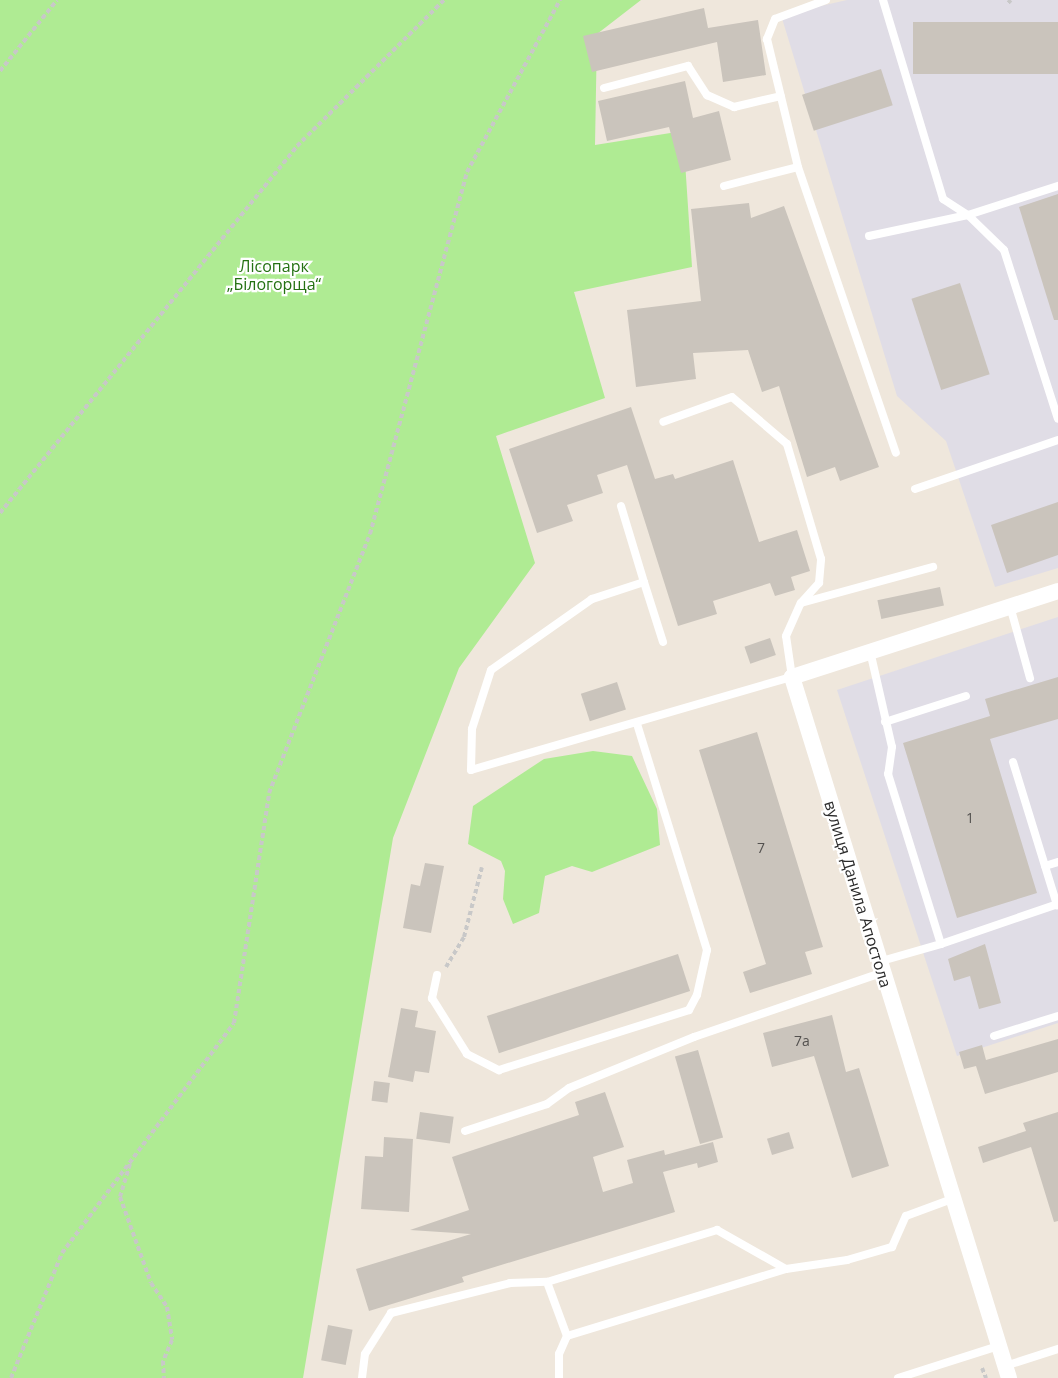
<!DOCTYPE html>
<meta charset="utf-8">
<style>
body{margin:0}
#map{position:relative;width:1058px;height:1378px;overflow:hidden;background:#efe7dc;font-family:"Open Sans",sans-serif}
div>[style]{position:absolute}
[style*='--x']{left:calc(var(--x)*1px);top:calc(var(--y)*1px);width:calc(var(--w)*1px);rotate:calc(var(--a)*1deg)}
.industrial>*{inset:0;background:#e0dde6}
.green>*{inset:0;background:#afeb93}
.building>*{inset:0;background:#cac4bc;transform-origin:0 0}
.path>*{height:4px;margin-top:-2px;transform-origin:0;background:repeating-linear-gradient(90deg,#c8c8c8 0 4.5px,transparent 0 7.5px)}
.service>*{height:8px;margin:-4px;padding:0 4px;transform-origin:4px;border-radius:4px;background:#fff}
.minor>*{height:16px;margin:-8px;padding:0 8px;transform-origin:8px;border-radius:8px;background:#fff}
span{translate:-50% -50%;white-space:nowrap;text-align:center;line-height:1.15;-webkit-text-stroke:4.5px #fff;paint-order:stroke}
.number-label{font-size:14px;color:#53514f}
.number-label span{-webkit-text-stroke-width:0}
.park-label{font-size:16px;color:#247112}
.street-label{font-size:16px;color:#2b2b2b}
</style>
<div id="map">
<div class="industrial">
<i style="clip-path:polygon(847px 0,1058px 0,1058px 568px,995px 587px,946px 441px,897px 396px,781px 15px)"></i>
<i style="clip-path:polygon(1058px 617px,1058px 1023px,957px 1056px,837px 690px)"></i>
</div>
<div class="green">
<i style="clip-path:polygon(0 0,641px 0,597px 34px,595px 145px,683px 131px,692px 267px,574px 292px,605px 398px,496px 436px,535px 563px,459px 668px,393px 838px,303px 1378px,0 1378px)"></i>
<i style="clip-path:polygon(593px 751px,632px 756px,657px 809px,660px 845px,592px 872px,572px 866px,545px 876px,539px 913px,513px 924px,503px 899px,505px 871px,501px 861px,468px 844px,473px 806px,544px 759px)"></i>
</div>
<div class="building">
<i style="clip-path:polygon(704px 8px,708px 28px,758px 20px,766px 75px,723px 82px,717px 42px,592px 72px,583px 36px)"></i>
<i style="left:1058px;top:22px;width:52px;height:145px;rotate:90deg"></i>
<i style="left:881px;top:69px;width:38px;height:83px;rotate:72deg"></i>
<i style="clip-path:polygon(685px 81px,693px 118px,719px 111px,731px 160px,681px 173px,669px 127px,607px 141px,598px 101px)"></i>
<i style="clip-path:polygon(1058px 194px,1058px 320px,1054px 320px,1019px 207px)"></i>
<i style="clip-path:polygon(749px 203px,751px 218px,784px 206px,879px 467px,840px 481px,835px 467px,807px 477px,779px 386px,762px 392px,748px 350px,693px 353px,696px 379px,636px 387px,627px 310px,701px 301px,691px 209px)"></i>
<i style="left:960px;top:283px;width:96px;height:51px;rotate:72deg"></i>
<i style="clip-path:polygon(631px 407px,655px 479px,673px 474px,675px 479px,733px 460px,759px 542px,797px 530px,810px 571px,791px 577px,795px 590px,775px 596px,770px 583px,713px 601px,717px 614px,678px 626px,627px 465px,597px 475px,603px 493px,567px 505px,573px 521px,537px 533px,509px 449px)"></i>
<i style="clip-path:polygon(1058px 502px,1058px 555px,1007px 573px,991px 525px)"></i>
<i style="left:940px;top:587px;width:19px;height:64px;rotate:78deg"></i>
<i style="left:770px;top:638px;width:18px;height:27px;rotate:71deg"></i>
<i style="clip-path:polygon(1058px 677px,1058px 719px,990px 739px,1037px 893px,957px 918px,903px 743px,990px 716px,985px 699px)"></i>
<i style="left:617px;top:682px;width:29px;height:38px;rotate:72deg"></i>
<i style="clip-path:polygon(757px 732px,823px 947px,805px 952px,812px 974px,750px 993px,743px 972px,766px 964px,699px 750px)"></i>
<i style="clip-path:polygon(425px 863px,444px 866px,431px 933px,403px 928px,411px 884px,420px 886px)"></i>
<i style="clip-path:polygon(985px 944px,1001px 1003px,979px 1009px,970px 976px,954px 981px,948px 959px)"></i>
<i style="left:678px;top:954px;width:39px;height:201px;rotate:72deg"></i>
<i style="clip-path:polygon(401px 1008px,418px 1011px,415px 1027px,436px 1031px,429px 1073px,415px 1071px,413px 1082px,388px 1077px)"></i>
<i style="clip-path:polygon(832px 1015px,846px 1072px,859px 1068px,889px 1166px,852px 1178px,814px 1056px,772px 1067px,763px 1033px)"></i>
<i style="clip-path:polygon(1058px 1039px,1058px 1072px,985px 1094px,976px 1066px,964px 1069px,959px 1052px,982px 1045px,986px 1060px)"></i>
<i style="left:698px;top:1050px;width:91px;height:24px;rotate:74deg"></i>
<i style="left:374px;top:1081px;width:16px;height:20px;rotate:7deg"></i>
<i style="clip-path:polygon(605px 1092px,624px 1147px,593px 1157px,603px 1192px,633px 1183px,627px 1160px,664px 1150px,665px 1155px,713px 1142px,718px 1162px,698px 1168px,697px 1163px,663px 1172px,675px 1212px,462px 1277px,464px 1282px,369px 1311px,356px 1269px,471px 1234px,410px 1230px,469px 1210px,452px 1157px,579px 1115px,575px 1102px)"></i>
<i style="left:420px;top:1112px;width:34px;height:27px;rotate:8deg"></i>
<i style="clip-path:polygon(1058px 1112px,1058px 1221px,1054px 1222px,1031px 1147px,983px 1163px,978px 1147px,1026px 1131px,1023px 1123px)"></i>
<i style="left:789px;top:1132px;width:17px;height:23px;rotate:73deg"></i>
<i style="clip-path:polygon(384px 1137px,413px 1139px,409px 1212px,361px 1209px,365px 1156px,383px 1157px)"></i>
<i style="left:328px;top:1325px;width:25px;height:36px;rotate:11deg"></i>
</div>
<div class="path">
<i style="--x:1008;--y:3;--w:4;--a:-45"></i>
<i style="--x:0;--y:71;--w:91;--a:-51.2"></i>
<i style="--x:0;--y:513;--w:472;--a:-51"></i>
<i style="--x:297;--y:146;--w:207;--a:-44.8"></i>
<i style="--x:446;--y:967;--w:35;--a:-59"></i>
<i style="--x:464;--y:937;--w:72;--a:-75.6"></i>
<i style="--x:130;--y:1164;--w:34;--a:107"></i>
<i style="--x:120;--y:1197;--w:91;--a:70.2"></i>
<i style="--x:151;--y:1283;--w:29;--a:56"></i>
<i style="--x:167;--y:1307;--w:33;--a:81"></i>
<i style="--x:172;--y:1340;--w:23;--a:113"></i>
<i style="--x:163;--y:1361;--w:17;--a:87"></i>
<i style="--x:982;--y:1368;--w:11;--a:68"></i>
<i style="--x:11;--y:1378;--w:135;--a:-67.8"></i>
<i style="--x:62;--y:1253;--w:287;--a:-53.2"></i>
<i style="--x:234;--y:1023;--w:233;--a:-81.3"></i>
<i style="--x:269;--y:793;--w:278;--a:-68.7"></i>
<i style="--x:370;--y:534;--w:375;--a:-75"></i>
<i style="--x:467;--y:172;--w:196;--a:-61.6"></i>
</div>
<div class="service">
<i style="--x:826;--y:0;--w:54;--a:159.6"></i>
<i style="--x:775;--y:19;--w:22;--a:112"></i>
<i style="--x:767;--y:39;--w:132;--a:76.4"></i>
<i style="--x:798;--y:167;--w:302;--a:71.1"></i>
<i style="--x:883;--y:0;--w:208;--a:73.2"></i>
<i style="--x:943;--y:199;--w:30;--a:33"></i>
<i style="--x:968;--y:215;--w:50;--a:44.2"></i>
<i style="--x:1004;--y:250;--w:177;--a:72.3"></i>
<i style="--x:604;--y:88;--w:87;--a:-14.7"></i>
<i style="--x:688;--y:66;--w:35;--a:57"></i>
<i style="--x:707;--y:95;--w:30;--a:24"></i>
<i style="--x:734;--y:107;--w:48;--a:-13.2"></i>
<i style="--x:724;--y:186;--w:76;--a:-14.4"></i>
<i style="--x:869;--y:236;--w:101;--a:-12"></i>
<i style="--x:968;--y:215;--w:95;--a:-17.9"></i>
<i style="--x:915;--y:489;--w:151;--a:-18.9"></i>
<i style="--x:621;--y:506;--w:79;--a:73.2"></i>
<i style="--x:801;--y:603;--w:137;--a:-15.3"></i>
<i style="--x:1010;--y:606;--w:75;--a:74.5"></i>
<i style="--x:663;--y:642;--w:63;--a:-107.6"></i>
<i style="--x:644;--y:582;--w:55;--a:161.9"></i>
<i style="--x:592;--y:599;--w:123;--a:144.9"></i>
<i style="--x:491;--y:670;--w:62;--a:107.9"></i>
<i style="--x:472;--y:729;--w:41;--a:91.4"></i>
<i style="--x:471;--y:770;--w:334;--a:-16.2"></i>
<i style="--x:792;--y:677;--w:41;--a:-98.3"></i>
<i style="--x:786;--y:636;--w:36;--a:-66"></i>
<i style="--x:801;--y:603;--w:27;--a:-48"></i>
<i style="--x:819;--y:583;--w:24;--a:-85"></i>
<i style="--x:821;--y:559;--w:120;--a:-106.5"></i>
<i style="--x:787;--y:444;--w:72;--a:-139.5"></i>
<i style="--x:732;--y:397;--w:73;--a:160.1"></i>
<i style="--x:870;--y:651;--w:98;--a:77.1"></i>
<i style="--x:892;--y:747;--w:27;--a:98"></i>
<i style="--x:888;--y:774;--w:178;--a:72.7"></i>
<i style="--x:941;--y:944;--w:124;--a:-18.9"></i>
<i style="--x:885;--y:722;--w:85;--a:-17.8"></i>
<i style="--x:1013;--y:762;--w:150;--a:72.9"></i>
<i style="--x:1045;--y:866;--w:14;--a:-17"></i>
<i style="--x:878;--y:962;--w:66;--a:-15.9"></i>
<i style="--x:437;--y:975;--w:24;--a:102"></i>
<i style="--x:432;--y:998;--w:66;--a:58"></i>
<i style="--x:467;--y:1054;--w:36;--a:27"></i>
<i style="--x:499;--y:1070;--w:199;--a:-17.5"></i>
<i style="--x:689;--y:1010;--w:17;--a:-62"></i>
<i style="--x:697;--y:995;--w:46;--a:-77.5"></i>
<i style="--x:707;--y:950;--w:237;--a:-107.2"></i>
<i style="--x:994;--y:1036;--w:67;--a:-17.4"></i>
<i style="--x:465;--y:1131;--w:86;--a:-18.2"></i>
<i style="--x:547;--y:1104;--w:27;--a:-36"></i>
<i style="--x:569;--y:1088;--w:135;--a:-22.2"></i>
<i style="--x:694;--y:1037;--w:198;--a:-18.9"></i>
<i style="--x:547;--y:1282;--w:178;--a:-17"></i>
<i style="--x:717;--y:1230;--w:79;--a:29.5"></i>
<i style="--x:1005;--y:1366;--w:56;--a:-17.8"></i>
<i style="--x:362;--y:1378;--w:24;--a:-83"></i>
<i style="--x:365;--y:1354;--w:49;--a:-57.6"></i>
<i style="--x:391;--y:1313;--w:123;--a:-14.1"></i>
<i style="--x:510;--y:1283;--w:37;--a:-2"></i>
<i style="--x:547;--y:1282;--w:58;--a:69.7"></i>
<i style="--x:559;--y:1378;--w:24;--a:-90"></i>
<i style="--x:559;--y:1354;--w:20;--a:-66"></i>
<i style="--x:567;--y:1336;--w:229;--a:-17"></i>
<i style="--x:786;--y:1269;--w:62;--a:-8.4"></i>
<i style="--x:847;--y:1260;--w:47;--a:-16.1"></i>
<i style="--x:892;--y:1247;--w:34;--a:-66"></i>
<i style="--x:906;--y:1216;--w:49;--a:-20.3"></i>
<i style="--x:898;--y:1378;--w:105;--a:-17.7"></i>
</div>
<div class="minor">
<i style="--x:1009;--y:1378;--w:734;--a:-107.2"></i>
<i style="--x:792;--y:677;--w:280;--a:-17.9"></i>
</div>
<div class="number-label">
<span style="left:970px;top:818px">1</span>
<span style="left:761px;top:848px">7</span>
<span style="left:802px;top:1041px">7а</span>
</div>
<div class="park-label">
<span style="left:274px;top:275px">Лісопарк<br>„Білогорща“</span>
</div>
<div class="street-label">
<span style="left:858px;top:894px;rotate:73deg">вулиця Данила Апостола</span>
</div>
</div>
